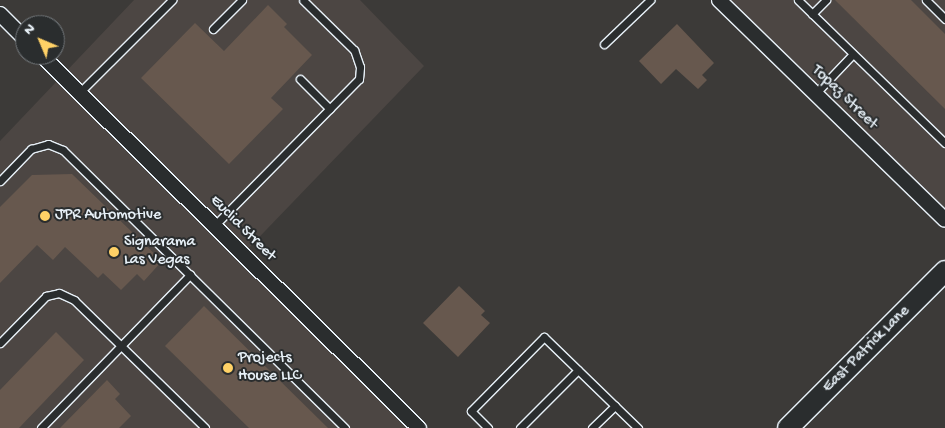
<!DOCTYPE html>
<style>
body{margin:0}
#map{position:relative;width:945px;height:428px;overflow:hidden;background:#3c3a38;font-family:"Gochi Hand",sans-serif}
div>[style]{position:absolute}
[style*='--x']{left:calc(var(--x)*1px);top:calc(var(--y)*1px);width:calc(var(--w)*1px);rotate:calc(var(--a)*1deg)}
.built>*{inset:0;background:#4c4643}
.building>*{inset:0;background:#67584e}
.roads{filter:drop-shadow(1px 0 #e8f1f8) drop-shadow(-1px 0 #e8f1f8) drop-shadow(0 1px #e8f1f8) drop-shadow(0 -1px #e8f1f8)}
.lane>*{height:7px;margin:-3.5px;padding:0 3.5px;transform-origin:3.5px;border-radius:3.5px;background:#2a2d2e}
.street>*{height:14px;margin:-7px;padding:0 7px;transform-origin:7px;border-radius:7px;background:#2a2d2e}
.secondary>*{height:20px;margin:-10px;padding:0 10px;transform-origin:10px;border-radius:10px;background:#2a2d2e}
.dots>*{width:14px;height:14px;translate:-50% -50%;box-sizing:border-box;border:2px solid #2a2d2e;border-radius:50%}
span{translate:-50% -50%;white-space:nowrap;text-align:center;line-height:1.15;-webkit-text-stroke:4px #2a2d2e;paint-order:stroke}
.street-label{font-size:16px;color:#e8f1f8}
.poi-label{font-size:16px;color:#e8f1f8}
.left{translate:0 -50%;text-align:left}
.north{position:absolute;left:15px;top:15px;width:50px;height:50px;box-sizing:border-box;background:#2a2d2e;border:1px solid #767b7f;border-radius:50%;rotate:315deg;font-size:14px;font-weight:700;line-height:20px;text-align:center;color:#e8f1f8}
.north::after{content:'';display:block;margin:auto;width:18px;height:22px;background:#ffd166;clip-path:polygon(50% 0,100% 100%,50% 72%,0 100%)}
</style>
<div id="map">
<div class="built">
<i style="clip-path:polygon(134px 0,360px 0,424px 66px,243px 254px,419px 428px,0 428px,0 141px)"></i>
<i style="clip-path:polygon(719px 0,945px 0,945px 220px)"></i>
</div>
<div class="building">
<i style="clip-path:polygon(835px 0,911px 0,945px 34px,945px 109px)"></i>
<i style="clip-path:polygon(268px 5px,287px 24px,284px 27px,312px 55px,271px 98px,283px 109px,229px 164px,141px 78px,195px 23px,224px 51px)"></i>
<i style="clip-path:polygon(677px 24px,714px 63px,702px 75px,707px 80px,698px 89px,676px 69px,661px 84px,639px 61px)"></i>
<i style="clip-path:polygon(72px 174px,162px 261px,144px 281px,137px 274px,121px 290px,103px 273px,98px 278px,65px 247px,53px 260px,37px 245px,0 283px,0 207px,32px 175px)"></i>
<i style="clip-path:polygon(459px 286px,485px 311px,481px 315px,490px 323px,458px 357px,423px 323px)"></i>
<i style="clip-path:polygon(204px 306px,328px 428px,249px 428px,165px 346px)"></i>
<i style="clip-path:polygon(56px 332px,84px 360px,19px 428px,0 428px,0 390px)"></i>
<i style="clip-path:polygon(107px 380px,120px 394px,115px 399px,131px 416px,119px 428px,60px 428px)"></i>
</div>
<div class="roads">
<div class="lane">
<i style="--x:798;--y:0;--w:205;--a:44.2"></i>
<i style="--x:926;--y:0;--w:27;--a:45"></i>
<i style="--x:812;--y:14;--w:20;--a:-45"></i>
<i style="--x:213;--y:29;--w:41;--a:-45"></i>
<i style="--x:604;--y:44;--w:64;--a:-43.7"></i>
<i style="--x:300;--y:79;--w:42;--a:45"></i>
<i style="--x:79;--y:93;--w:132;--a:-45"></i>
<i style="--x:815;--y:94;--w:55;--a:-46.5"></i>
<i style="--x:0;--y:181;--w:45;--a:-45.9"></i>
<i style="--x:31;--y:149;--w:18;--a:-16"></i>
<i style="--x:48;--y:144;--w:16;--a:22"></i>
<i style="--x:63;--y:150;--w:396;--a:44.6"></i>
<i style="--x:214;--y:226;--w:206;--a:-45.4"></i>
<i style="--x:359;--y:79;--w:12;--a:-85"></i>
<i style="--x:360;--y:67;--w:18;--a:-109"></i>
<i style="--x:354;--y:50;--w:71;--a:-135.6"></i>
<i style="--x:0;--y:343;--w:66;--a:-45.6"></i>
<i style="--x:46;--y:296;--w:13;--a:-13"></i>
<i style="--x:59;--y:293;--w:17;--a:25"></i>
<i style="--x:74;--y:300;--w:183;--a:44.3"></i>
<i style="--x:41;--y:428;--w:214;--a:-45.8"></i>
<i style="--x:488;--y:428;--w:24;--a:-135"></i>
<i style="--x:471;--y:411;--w:104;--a:-45.4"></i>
<i style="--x:544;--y:337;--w:131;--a:44.1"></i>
<i style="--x:520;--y:428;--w:82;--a:-45"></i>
<i style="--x:592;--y:428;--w:32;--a:-44"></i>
</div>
<div class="street">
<i style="--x:719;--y:0;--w:315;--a:44.2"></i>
<i style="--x:0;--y:14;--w:35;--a:45"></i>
<i style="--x:41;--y:55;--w:531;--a:44.62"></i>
</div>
<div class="secondary">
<i style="--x:788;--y:428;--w:222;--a:-45"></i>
</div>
</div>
<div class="dots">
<i style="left:45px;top:216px;background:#ffd166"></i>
<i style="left:114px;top:252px;background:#ffd166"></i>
<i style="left:228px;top:368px;background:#ffd166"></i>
</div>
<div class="street-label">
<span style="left:844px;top:98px;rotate:44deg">Topaz Street</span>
<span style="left:242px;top:229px;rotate:45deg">Euclid Street</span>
<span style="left:867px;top:350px;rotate:-45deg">East Patrick Lane</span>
</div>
<div class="poi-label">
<span class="left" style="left:55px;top:216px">JPR Automotive</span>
<span class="left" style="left:124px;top:252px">Signarama<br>Las Vegas</span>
<span class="left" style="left:238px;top:368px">Projects<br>House LLC</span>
</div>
<div class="north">N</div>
</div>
